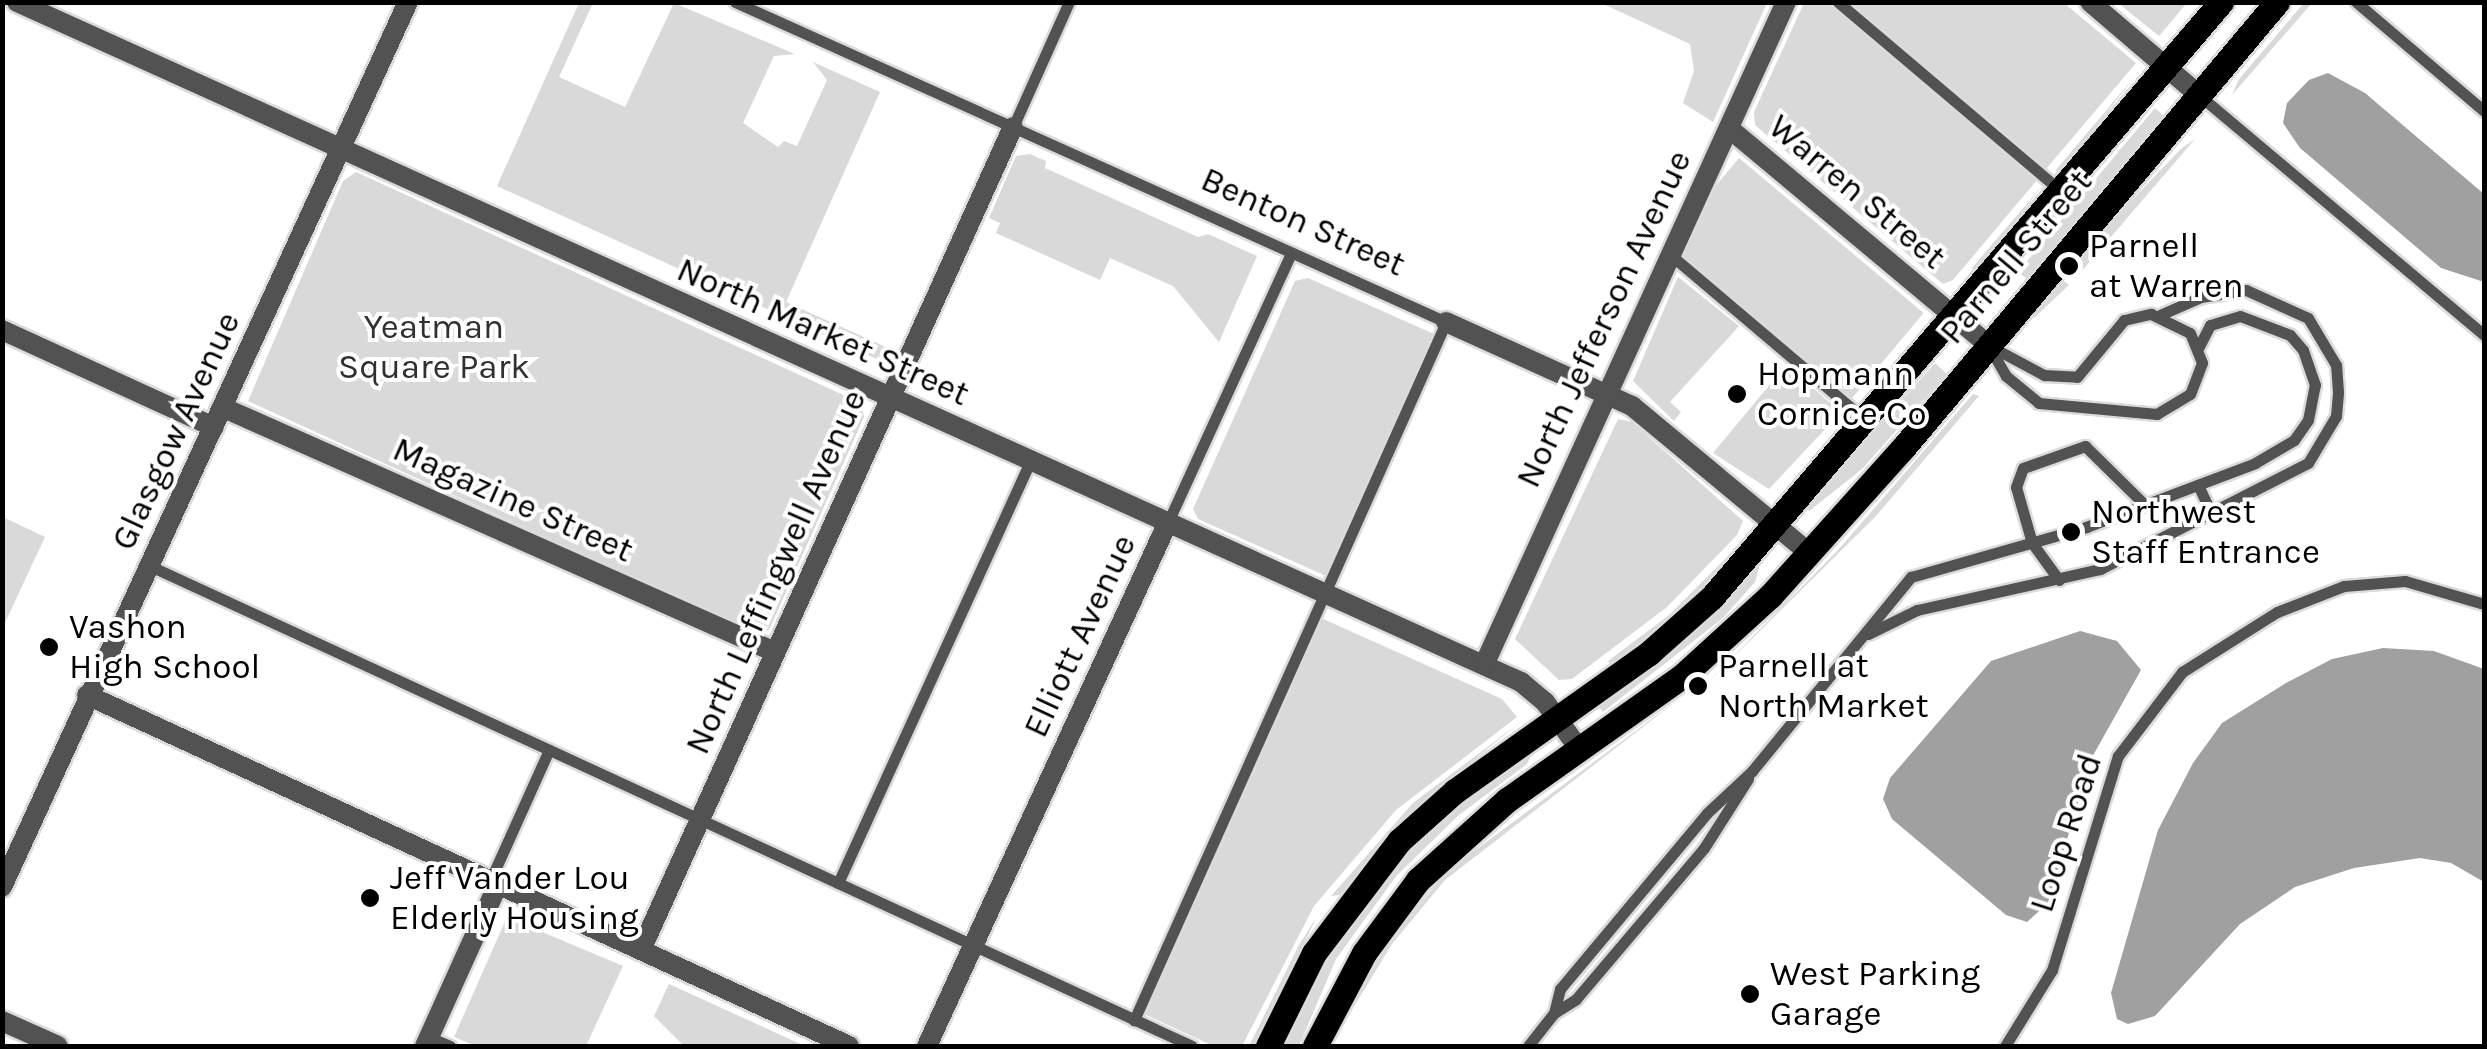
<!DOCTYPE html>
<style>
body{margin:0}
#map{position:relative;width:2487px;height:1049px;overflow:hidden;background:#fff;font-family:Karla,sans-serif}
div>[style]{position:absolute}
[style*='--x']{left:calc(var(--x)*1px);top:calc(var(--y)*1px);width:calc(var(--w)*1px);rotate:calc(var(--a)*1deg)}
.green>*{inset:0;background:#d9d9d9;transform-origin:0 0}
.water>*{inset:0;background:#a0a0a0}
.roads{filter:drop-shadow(2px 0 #dbdbdb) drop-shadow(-2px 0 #dbdbdb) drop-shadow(0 2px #dbdbdb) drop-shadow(0 -2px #dbdbdb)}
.service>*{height:11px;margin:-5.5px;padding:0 5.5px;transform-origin:5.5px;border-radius:5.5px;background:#525252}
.minor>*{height:20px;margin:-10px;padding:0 10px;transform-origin:10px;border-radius:10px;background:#525252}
.primary>*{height:25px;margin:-12.5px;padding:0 12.5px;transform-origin:12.5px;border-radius:12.5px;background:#000}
.dots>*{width:28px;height:28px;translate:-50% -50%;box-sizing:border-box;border:5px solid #fff;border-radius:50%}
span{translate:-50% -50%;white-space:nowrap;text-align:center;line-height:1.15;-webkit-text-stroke:8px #fff;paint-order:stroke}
.street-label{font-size:35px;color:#000}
.poi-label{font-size:35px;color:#000}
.left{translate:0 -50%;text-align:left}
.park-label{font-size:35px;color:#303030}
.frame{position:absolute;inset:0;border:5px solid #000;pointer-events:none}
</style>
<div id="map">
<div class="green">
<i style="clip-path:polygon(579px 3px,593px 3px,559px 77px,625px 107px,674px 3px,795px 54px,774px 56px,743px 123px,778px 147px,784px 141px,797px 146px,827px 80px,813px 62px,880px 92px,786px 302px,886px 347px,879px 360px,497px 186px)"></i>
<i style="clip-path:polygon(1601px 3px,1767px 3px,1713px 122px,1683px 103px,1694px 71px,1690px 44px)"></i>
<i style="clip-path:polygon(1804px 3px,1828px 3px,2037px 180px,1953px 280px,1943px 284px,1755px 125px,1754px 112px)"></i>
<i style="clip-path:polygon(1849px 3px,2064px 3px,2136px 63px,2046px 169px)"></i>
<i style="clip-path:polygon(2118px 3px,2187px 3px,2159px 36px)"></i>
<i style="clip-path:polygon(2304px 3px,2312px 3px,2232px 95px,2239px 79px)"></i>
<i style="clip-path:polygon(2137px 74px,2063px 169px,2055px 171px)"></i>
<i style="clip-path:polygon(2155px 108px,2164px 116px,2148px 136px,2027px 279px,2018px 272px)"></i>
<i style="clip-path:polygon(2195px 139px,2080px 273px,2070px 264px,2181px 149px)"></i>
<i style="clip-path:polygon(1030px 154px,1046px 161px,1045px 168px,1198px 237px,1208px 234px,1257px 256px,1219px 342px,1173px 286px,1110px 258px,1100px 280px,996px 233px,1000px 223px,989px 218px,1016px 156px)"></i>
<i style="left:1739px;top:158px;width:241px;height:112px;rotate:40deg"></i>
<i style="clip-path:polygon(356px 172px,861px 403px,864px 417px,769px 630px,755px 633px,248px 401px,343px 181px)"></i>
<i style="clip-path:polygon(2043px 185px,1979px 268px,1971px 269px)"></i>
<i style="clip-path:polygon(1678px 277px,1739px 326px,1670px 402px,1681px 412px,1674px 421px,1633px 381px)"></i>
<i style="clip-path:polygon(2059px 277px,2069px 285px,2034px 318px,2031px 310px)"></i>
<i style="clip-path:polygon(1308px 278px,1434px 334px,1326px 576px,1198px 519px,1193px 509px,1295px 281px)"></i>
<i style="clip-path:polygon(1935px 363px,1947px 374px,1861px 470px,1809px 511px,1805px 508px)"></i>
<i style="clip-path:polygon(1786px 365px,1841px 412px,1769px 489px,1713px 453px)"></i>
<i style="clip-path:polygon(1973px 394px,1979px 396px,1875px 517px,1701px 689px,1839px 549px)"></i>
<i style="clip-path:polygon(1618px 419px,1632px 422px,1743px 521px,1737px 535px,1667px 607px,1572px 679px,1559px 680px,1515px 639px)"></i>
<i style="clip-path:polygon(3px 517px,45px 537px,3px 627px)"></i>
<i style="clip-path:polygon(1744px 540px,1698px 594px,1611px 666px,1608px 661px,1669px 615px)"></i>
<i style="clip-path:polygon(1761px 561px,1755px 582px,1723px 618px,1603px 712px,1596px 704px,1690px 634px)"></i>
<i style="clip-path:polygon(1321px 618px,1502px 699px,1517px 717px,1396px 810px,1314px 906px,1242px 1046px,1213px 1046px,1144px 1014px)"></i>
<i style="clip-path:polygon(1692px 689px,1445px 880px,1392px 944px,1330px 1046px,1376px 959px,1446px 872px)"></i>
<i style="clip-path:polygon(1522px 721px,1430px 795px,1339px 895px,1331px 896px,1413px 803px)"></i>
<i style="clip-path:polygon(1537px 744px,1527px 764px,1459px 815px,1397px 875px,1336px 959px,1299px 1046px,1282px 1046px,1331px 946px,1407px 849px)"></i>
<i style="clip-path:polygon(507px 917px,623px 966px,586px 1046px,476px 1046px,454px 1037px)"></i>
<i style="clip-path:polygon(1316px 918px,1256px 1046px,1249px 1046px,1299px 945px)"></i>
<i style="clip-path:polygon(669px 984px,805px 1046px,684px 1046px,654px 1016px)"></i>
</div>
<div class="water">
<i style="clip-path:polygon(2328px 73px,2365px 93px,2484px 194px,2484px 282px,2441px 268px,2300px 148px,2283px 123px,2287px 103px,2309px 80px)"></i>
<i style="clip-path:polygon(2080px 631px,2117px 641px,2141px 670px,2091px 759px,2048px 903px,2027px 922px,2006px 915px,1892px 819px,1883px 799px,1890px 778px,1991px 661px)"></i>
<i style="clip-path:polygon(2383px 648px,2434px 651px,2484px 669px,2484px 882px,2451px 863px,2420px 858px,2354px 868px,2295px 887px,2240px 924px,2155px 1016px,2128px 1024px,2117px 1019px,2111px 993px,2158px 830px,2193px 763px,2222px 723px,2286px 683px,2332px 659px)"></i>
</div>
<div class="roads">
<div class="service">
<i style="--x:735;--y:2;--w:780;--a:24.23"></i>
<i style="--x:1446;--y:322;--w:765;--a:114.08"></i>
<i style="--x:1838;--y:2;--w:291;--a:40.3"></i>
<i style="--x:2356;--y:2;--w:168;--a:40.4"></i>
<i style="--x:2199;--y:95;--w:373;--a:40.1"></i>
<i style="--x:1013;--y:127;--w:137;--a:-65.9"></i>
<i style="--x:1672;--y:256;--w:250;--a:40.3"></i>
<i style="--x:2151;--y:314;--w:43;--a:26"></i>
<i style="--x:2190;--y:333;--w:32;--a:68"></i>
<i style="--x:2202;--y:363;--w:33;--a:111"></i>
<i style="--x:2190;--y:394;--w:39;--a:149"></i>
<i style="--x:2157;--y:414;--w:119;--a:-174.7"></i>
<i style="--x:2039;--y:403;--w:43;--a:-140.7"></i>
<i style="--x:2006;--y:376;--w:36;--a:-120"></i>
<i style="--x:1988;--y:345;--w:64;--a:28.2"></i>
<i style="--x:2044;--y:375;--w:33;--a:3"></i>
<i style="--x:2077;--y:377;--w:74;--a:-50.5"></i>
<i style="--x:2124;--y:320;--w:28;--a:-13"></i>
<i style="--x:2198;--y:485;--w:33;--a:65"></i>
<i style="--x:1168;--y:522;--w:296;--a:-65.4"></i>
<i style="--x:148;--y:565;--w:1149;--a:24.74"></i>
<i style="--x:2059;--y:580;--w:46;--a:-126.1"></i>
<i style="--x:2032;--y:543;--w:58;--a:-105.9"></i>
<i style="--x:2016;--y:487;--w:20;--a:-70"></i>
<i style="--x:2023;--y:468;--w:66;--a:-19.5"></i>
<i style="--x:2085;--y:446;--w:84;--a:44.5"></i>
<i style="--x:1868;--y:634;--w:55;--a:-26.1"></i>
<i style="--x:1917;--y:610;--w:188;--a:-12.6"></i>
<i style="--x:2100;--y:569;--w:233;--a:-27"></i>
<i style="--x:2308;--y:463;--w:55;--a:-59.2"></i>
<i style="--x:2336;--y:416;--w:24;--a:-85"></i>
<i style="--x:2338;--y:392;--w:27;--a:-94"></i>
<i style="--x:2336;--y:365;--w:55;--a:-120.8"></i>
<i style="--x:2308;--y:318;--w:68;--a:-155.7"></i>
<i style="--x:2246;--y:290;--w:46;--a:171.2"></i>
<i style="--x:2201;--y:297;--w:45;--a:156.3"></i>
<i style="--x:490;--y:881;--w:144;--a:-65.8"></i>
<i style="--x:838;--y:883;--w:465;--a:-65.5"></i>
<i style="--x:1554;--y:1013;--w:26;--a:-32"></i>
<i style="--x:1576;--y:999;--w:198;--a:-49.7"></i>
<i style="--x:1704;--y:848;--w:82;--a:-57.5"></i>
<i style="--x:429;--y:1037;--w:23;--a:23"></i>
<i style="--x:1528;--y:1046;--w:42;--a:-51.8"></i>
<i style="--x:1554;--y:1013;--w:25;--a:-76"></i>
<i style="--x:1560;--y:989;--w:229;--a:-50.1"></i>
<i style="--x:1707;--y:813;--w:62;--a:-43"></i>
<i style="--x:1752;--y:771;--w:251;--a:-50.7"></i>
<i style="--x:1911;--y:577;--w:182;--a:-15.9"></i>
<i style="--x:2086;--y:527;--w:181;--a:-20.7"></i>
<i style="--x:2255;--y:463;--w:45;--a:-30.5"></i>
<i style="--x:2294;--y:440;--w:24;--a:-55"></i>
<i style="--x:2308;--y:420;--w:36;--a:-79"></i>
<i style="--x:2315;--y:385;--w:37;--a:-109"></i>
<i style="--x:2303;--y:350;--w:20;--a:-131"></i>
<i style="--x:2290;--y:335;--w:53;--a:-159.2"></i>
<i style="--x:2240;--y:316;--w:31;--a:163"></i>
<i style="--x:2210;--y:325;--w:25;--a:117"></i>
<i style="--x:2005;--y:1046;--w:89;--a:-58.3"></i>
<i style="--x:2052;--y:970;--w:224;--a:-72.9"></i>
<i style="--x:2118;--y:756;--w:106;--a:-52.7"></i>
<i style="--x:2182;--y:672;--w:112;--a:-32.3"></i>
<i style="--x:2277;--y:612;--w:72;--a:-21.2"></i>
<i style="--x:2344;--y:586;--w:61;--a:-4.7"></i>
<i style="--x:2405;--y:581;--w:82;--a:16.2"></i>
</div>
<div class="minor">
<i style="--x:17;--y:2;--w:1651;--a:24.33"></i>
<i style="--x:1521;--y:682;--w:31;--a:40"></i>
<i style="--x:1545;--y:702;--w:59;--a:53.9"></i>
<i style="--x:2090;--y:2;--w:143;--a:40.5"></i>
<i style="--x:1730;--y:129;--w:336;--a:39.9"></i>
<i style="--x:1446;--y:322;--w:204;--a:24.3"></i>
<i style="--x:1632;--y:406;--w:231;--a:39.7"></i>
<i style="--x:2;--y:330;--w:233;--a:24.6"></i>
<i style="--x:224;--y:408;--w:603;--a:23.89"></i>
<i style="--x:1484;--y:665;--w:729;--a:-65.51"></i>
<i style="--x:87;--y:695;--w:839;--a:24.73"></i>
<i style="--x:2;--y:887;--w:974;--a:-65.36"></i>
<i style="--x:641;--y:950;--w:903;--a:-65.68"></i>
<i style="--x:2;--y:1021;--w:61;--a:24.1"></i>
<i style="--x:425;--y:1046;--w:178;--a:-65.7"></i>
<i style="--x:927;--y:1046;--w:577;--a:-65.3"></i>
</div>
<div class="primary">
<i style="--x:1268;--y:1046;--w:104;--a:-63.7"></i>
<i style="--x:1314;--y:953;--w:141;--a:-52.8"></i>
<i style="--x:1399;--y:841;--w:75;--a:-41.8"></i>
<i style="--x:1455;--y:791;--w:238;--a:-35.4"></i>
<i style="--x:1649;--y:653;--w:84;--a:-41.6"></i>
<i style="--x:1712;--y:597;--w:783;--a:-49.45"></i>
<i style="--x:1315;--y:1046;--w:105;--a:-62.2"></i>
<i style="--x:1364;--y:953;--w:91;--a:-53.5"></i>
<i style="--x:1418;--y:880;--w:120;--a:-42"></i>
<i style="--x:1507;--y:800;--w:213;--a:-35.3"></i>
<i style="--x:1681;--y:677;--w:120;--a:-42.3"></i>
<i style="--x:1770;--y:596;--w:199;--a:-48.1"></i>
<i style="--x:1903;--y:448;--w:582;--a:-50.02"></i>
</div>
</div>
<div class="dots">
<i style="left:2069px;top:266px;background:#000"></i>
<i style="left:1737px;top:394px;background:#000"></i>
<i style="left:2071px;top:532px;background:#000"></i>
<i style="left:49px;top:647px;background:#000"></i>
<i style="left:1698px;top:686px;background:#000"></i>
<i style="left:370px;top:898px;background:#000"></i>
<i style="left:1750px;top:994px;background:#000"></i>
</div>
<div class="street-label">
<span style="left:1857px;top:192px;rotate:40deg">Warren Street</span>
<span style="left:1303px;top:222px;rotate:24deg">Benton Street</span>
<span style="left:2016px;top:257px;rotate:-50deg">Parnell Street</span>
<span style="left:1604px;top:319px;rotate:-65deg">North Jefferson Avenue</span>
<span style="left:823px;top:332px;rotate:24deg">North Market Street</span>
<span style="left:176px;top:431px;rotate:-65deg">Glasgow Avenue</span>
<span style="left:513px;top:500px;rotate:24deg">Magazine Street</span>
<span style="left:776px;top:572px;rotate:-66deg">North Leffingwell Avenue</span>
<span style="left:1080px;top:636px;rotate:-65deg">Elliott Avenue</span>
<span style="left:2066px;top:833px;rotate:-72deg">Loop Road</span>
</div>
<div class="poi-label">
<span class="left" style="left:2089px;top:266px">Parnell<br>at Warren</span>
<span class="left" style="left:1757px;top:394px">Hopmann<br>Cornice Co</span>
<span class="left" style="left:2091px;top:532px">Northwest<br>Staff Entrance</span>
<span class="left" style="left:69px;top:647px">Vashon<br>High School</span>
<span class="left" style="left:1718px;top:686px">Parnell at<br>North Market</span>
<span class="left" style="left:390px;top:898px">Jeff Vander Lou<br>Elderly Housing</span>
<span class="left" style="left:1770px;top:994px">West Parking<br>Garage</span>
</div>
<div class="park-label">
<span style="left:434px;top:347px">Yeatman<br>Square Park</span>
</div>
<div class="frame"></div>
</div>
